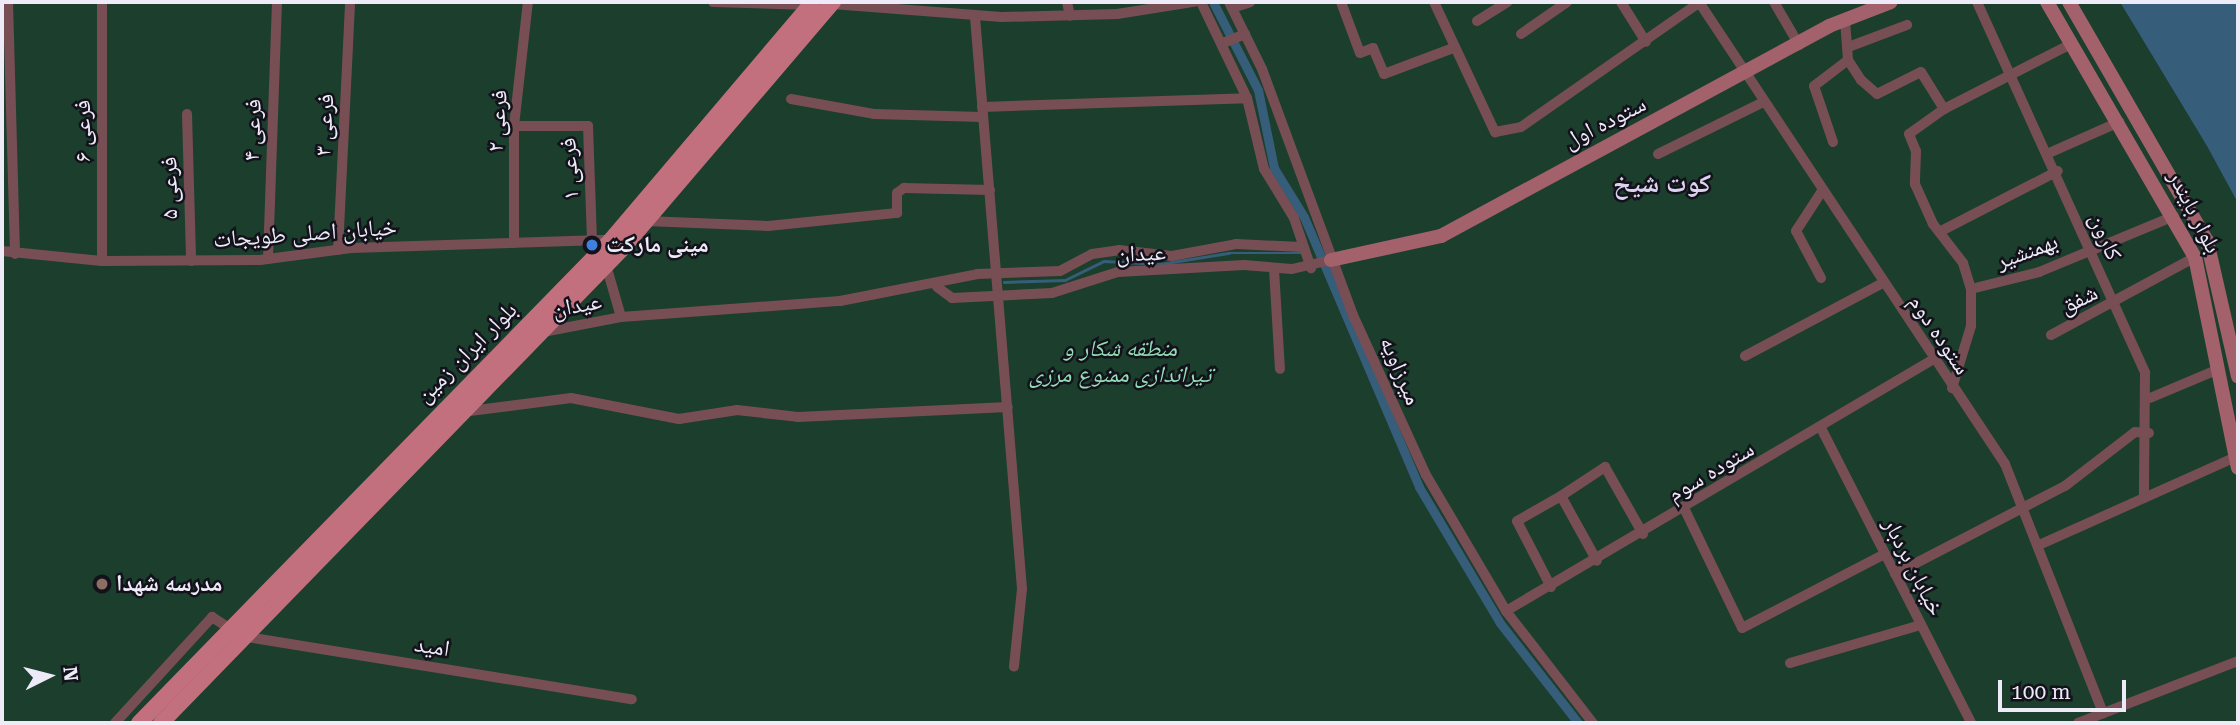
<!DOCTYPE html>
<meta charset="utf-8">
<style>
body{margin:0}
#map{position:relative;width:2240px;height:725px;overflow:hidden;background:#2b263b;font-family:"Roboto Serif","Noto Naskh Arabic",serif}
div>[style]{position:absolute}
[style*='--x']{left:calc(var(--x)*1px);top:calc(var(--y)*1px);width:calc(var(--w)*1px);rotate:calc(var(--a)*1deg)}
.green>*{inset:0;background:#1b3e2d;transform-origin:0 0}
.water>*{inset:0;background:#365d79}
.stream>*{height:2.5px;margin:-1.25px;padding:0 1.25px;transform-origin:1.25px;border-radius:1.25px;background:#365d79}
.canal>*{height:9px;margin:-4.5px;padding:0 4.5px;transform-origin:4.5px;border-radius:4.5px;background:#365d79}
.street>*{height:10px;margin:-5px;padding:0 5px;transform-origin:5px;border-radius:5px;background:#774e54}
.secondary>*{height:14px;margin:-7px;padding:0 7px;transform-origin:7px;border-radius:7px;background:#a2616b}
.primary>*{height:16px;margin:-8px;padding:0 8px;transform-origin:8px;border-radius:8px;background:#c2707d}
.dots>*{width:19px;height:19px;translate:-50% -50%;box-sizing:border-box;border:4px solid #13111a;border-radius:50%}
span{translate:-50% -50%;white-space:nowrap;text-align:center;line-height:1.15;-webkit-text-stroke:5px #13111a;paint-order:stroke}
.street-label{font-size:23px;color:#eeebf9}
.poi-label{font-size:23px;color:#eeebf9;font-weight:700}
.left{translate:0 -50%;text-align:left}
.park-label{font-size:23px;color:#92ddb6;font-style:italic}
.quarter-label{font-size:26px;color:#d9d3ef;font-weight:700}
.frame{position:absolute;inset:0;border:4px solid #eeebf9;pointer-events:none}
.north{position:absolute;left:14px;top:641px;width:70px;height:70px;-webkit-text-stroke:5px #13111a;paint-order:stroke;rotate:84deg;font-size:19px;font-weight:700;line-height:28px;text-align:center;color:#eeebf9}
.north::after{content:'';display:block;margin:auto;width:24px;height:32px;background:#eeebf9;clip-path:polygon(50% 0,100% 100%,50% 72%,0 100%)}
.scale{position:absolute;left:1998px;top:680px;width:128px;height:32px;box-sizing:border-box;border:4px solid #eeebf9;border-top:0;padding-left:9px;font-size:21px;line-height:24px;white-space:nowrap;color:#eeebf9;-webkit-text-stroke:5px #13111a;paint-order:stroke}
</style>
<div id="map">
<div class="green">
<i style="left:2px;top:2px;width:2236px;height:721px"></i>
</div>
<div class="water">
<i style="clip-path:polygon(2120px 2px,2238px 2px,2238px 203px,2207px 146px)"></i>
</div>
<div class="stream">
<i style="--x:1004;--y:282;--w:61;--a:-1.9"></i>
<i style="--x:1065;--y:280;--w:43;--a:-26"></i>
<i style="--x:1104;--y:261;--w:56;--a:3.1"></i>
<i style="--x:1160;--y:264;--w:70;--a:-9.1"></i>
<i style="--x:1229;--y:253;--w:75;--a:0"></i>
</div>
<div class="canal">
<i style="--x:1213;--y:2;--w:99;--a:62.9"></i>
<i style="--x:1258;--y:90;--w:80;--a:78.4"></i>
<i style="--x:1274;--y:168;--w:57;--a:58.5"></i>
<i style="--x:1304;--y:217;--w:293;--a:66.9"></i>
<i style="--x:1419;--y:487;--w:158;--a:59.2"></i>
<i style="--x:1500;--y:623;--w:127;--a:52"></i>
</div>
<div class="street">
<i style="--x:8;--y:2;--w:252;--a:88.4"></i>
<i style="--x:102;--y:2;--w:259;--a:90"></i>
<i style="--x:713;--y:2;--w:97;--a:1.8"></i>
<i style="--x:1067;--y:2;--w:14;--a:78"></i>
<i style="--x:1201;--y:2;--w:106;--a:64.4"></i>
<i style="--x:1247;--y:98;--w:73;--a:76.5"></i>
<i style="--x:1264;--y:169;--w:57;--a:58.5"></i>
<i style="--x:1294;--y:218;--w:53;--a:71.2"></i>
<i style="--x:1229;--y:2;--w:75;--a:63.8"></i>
<i style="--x:1262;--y:69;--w:262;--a:69.7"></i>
<i style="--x:1353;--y:315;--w:176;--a:65.5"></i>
<i style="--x:1426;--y:475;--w:158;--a:59.5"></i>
<i style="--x:1506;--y:611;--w:142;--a:52.2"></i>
<i style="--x:1341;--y:2;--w:54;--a:69.6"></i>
<i style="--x:1360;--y:53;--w:14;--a:-21"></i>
<i style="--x:1373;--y:48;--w:28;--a:67"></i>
<i style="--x:1384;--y:74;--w:74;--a:-20.6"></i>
<i style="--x:1434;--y:2;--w:144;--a:64.9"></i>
<i style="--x:1495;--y:132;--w:26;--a:-11"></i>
<i style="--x:1521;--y:127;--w:218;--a:-34.9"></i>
<i style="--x:1621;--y:2;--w:47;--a:58"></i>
<i style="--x:1699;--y:2;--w:554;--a:56.48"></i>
<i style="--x:2005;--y:464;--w:268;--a:68.5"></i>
<i style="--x:1774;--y:2;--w:50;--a:59.8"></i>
<i style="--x:1977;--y:2;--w:407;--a:65.6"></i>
<i style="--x:2145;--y:373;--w:125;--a:90.5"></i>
<i style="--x:832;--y:4;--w:170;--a:4.4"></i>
<i style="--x:1002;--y:17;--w:115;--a:-1.5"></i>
<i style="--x:1117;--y:14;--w:78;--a:-8.9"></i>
<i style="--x:1232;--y:8;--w:19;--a:-18"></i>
<i style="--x:975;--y:17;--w:574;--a:85.3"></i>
<i style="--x:1022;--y:589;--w:78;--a:95.9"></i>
<i style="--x:1845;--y:20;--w:40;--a:85.7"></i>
<i style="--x:1848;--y:60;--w:24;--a:57"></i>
<i style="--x:1861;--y:80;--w:21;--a:41"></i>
<i style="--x:1877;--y:94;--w:49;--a:-26.6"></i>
<i style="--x:1921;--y:72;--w:44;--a:58.1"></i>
<i style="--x:1944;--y:109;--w:43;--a:144.5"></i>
<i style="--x:1909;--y:134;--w:18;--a:68"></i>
<i style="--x:1916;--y:151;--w:33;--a:92"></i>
<i style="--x:1915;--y:184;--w:44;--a:65.8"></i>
<i style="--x:1933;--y:224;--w:49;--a:52.4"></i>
<i style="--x:1963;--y:263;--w:27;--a:73"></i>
<i style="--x:1971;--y:289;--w:37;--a:90"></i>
<i style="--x:1971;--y:326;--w:65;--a:107"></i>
<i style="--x:1477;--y:21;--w:36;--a:-32"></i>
<i style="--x:1521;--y:34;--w:56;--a:-34.8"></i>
<i style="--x:1223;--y:43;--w:24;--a:-22"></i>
<i style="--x:1851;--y:46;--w:60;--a:-20.6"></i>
<i style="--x:791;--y:99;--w:84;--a:10.2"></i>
<i style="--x:874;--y:114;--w:109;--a:1.6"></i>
<i style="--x:982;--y:107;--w:265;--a:-1.9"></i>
<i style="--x:1944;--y:109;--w:143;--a:-27.1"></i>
<i style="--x:187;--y:114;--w:147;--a:88.4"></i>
<i style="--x:514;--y:126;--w:74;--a:0"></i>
<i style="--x:588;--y:126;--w:114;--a:88"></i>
<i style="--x:1833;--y:142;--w:59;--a:-108.7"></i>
<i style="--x:1814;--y:86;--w:43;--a:-37.4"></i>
<i style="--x:2049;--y:153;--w:77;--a:-23.9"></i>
<i style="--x:1658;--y:154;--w:117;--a:-26.3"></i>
<i style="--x:646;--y:221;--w:122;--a:2.3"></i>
<i style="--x:768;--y:226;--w:130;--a:-5.8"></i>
<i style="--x:897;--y:213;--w:20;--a:-90"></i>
<i style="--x:897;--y:193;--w:9;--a:-36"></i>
<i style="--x:904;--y:188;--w:86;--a:1.3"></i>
<i style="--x:1943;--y:230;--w:129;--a:-27.2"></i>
<i style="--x:514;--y:243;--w:117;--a:-90"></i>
<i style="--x:514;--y:126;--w:125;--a:-83.6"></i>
<i style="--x:338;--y:250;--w:248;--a:-87.2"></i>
<i style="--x:2;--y:251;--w:100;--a:5.7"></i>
<i style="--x:102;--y:261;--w:158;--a:-0.4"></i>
<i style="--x:260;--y:260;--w:92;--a:-7.5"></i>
<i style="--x:351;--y:248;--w:259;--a:-1.8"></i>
<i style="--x:268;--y:259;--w:257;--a:-88"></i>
<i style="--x:1274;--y:269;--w:100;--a:86.6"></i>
<i style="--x:1821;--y:278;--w:53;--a:-118"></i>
<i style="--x:1796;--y:231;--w:48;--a:-57"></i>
<i style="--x:937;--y:287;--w:19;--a:36"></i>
<i style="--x:952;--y:298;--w:100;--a:-2.9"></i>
<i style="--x:1052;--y:293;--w:69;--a:-17.7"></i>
<i style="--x:1118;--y:272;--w:126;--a:-3.2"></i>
<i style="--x:1244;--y:265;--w:48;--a:4.8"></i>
<i style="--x:1292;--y:269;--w:40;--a:-13"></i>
<i style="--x:1971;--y:289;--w:70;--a:-14"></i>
<i style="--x:2039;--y:272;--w:146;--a:-22.5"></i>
<i style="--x:621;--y:317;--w:220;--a:-4.2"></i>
<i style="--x:840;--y:301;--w:140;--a:-11.1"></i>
<i style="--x:977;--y:274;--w:83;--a:-2.1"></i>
<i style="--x:1060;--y:271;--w:36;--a:-28"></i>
<i style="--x:1092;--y:254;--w:27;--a:-8"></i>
<i style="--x:1119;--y:250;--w:53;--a:6.5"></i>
<i style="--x:1172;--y:256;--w:65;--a:-10.6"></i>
<i style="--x:1236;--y:244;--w:65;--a:2.6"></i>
<i style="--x:543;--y:332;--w:79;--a:-10.9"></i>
<i style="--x:621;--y:317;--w:54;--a:-106.1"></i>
<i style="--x:2051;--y:335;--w:164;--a:-28.4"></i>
<i style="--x:1745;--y:356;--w:154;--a:-27.9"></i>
<i style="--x:2150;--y:398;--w:75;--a:-22.8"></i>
<i style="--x:462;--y:412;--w:110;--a:-7.3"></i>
<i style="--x:571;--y:398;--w:110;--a:11"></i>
<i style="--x:679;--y:419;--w:59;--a:-8.8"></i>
<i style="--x:737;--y:410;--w:61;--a:6.5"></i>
<i style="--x:798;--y:417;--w:210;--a:-2.7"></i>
<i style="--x:1821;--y:428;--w:331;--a:63"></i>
<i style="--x:1561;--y:496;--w:53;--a:-33.4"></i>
<i style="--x:1605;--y:467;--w:77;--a:60.4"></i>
<i style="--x:1685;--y:510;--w:131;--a:64.2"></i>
<i style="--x:1742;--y:628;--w:161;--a:-27.4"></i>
<i style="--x:2039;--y:545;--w:216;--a:-24.1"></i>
<i style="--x:1895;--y:574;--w:191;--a:-27.4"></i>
<i style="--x:2065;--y:486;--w:88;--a:-37.6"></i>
<i style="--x:2135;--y:432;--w:14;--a:4"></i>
<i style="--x:1551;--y:587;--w:74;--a:-117.3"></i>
<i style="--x:1517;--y:521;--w:51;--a:-29.6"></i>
<i style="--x:1561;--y:496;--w:74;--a:61"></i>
<i style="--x:1506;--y:611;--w:496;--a:-30.5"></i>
<i style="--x:1790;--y:663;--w:136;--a:-16.2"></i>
<i style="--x:115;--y:723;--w:144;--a:-47.5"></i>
<i style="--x:212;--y:617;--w:35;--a:33"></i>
<i style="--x:241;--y:636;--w:396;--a:9.2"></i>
<i style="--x:2078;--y:723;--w:172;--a:-21.2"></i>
</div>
<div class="secondary">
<i style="--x:2047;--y:2;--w:295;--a:59.9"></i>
<i style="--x:2195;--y:257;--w:215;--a:78.5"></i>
<i style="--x:2069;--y:2;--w:276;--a:60"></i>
<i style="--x:2207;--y:241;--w:139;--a:77.1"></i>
<i style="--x:1331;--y:260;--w:113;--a:-12.3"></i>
<i style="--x:1441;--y:236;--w:441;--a:-28.4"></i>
<i style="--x:1829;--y:26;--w:66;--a:-21.2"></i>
</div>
<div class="primary">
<i style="--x:139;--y:723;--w:675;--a:-45.66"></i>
<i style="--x:611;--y:240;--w:312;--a:-49.7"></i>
<i style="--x:161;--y:723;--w:661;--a:-45.8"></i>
<i style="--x:622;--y:249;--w:325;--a:-49.5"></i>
</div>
<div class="dots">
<i style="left:592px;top:245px;background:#3f7fe0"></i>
<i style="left:102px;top:584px;background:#8d6e63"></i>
</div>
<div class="street-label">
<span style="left:498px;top:121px;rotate:-86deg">فرعی ۲</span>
<span style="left:1605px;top:123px;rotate:-27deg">ستوده اول</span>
<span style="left:325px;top:125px;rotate:-87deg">فرعی ۳</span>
<span style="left:253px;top:130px;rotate:-88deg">فرعی ۴</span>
<span style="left:83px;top:131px;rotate:-90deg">فرعی ۶</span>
<span style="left:570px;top:169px;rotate:-93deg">فرعی ۱</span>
<span style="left:170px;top:188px;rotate:-91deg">فرعی ۵</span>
<span style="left:2194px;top:212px;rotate:63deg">بلوار بایندر</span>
<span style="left:305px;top:234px;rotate:-4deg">خیابان اصلی طویجات</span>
<span style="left:2105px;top:237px;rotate:67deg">کارون</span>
<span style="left:2027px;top:252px;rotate:-20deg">بهمنشیر</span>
<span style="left:1141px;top:254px;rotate:-2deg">عیدان</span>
<span style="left:2079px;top:300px;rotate:-26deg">شفق</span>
<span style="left:577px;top:306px;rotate:-11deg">عیدان</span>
<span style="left:1939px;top:335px;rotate:56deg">ستوده دوم</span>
<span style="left:467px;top:353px;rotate:-45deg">بلوار ایران زمین</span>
<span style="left:1400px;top:371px;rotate:67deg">میرزاویه</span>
<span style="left:1711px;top:472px;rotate:-31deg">ستوده سوم</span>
<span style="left:1913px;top:567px;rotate:63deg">خیابان بردبار</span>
<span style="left:432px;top:647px;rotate:9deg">امید</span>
</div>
<div class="poi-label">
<span class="left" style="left:606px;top:245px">مینی مارکت</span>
<span class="left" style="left:116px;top:584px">مدرسه شهدا</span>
</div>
<div class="park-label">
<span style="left:1120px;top:362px">منطقه شکار و<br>تیراندازی ممنوع مرزی</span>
</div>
<div class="quarter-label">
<span style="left:1662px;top:184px">کوت شیخ</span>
</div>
<div class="frame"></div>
<div class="north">N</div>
<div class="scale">100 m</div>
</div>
